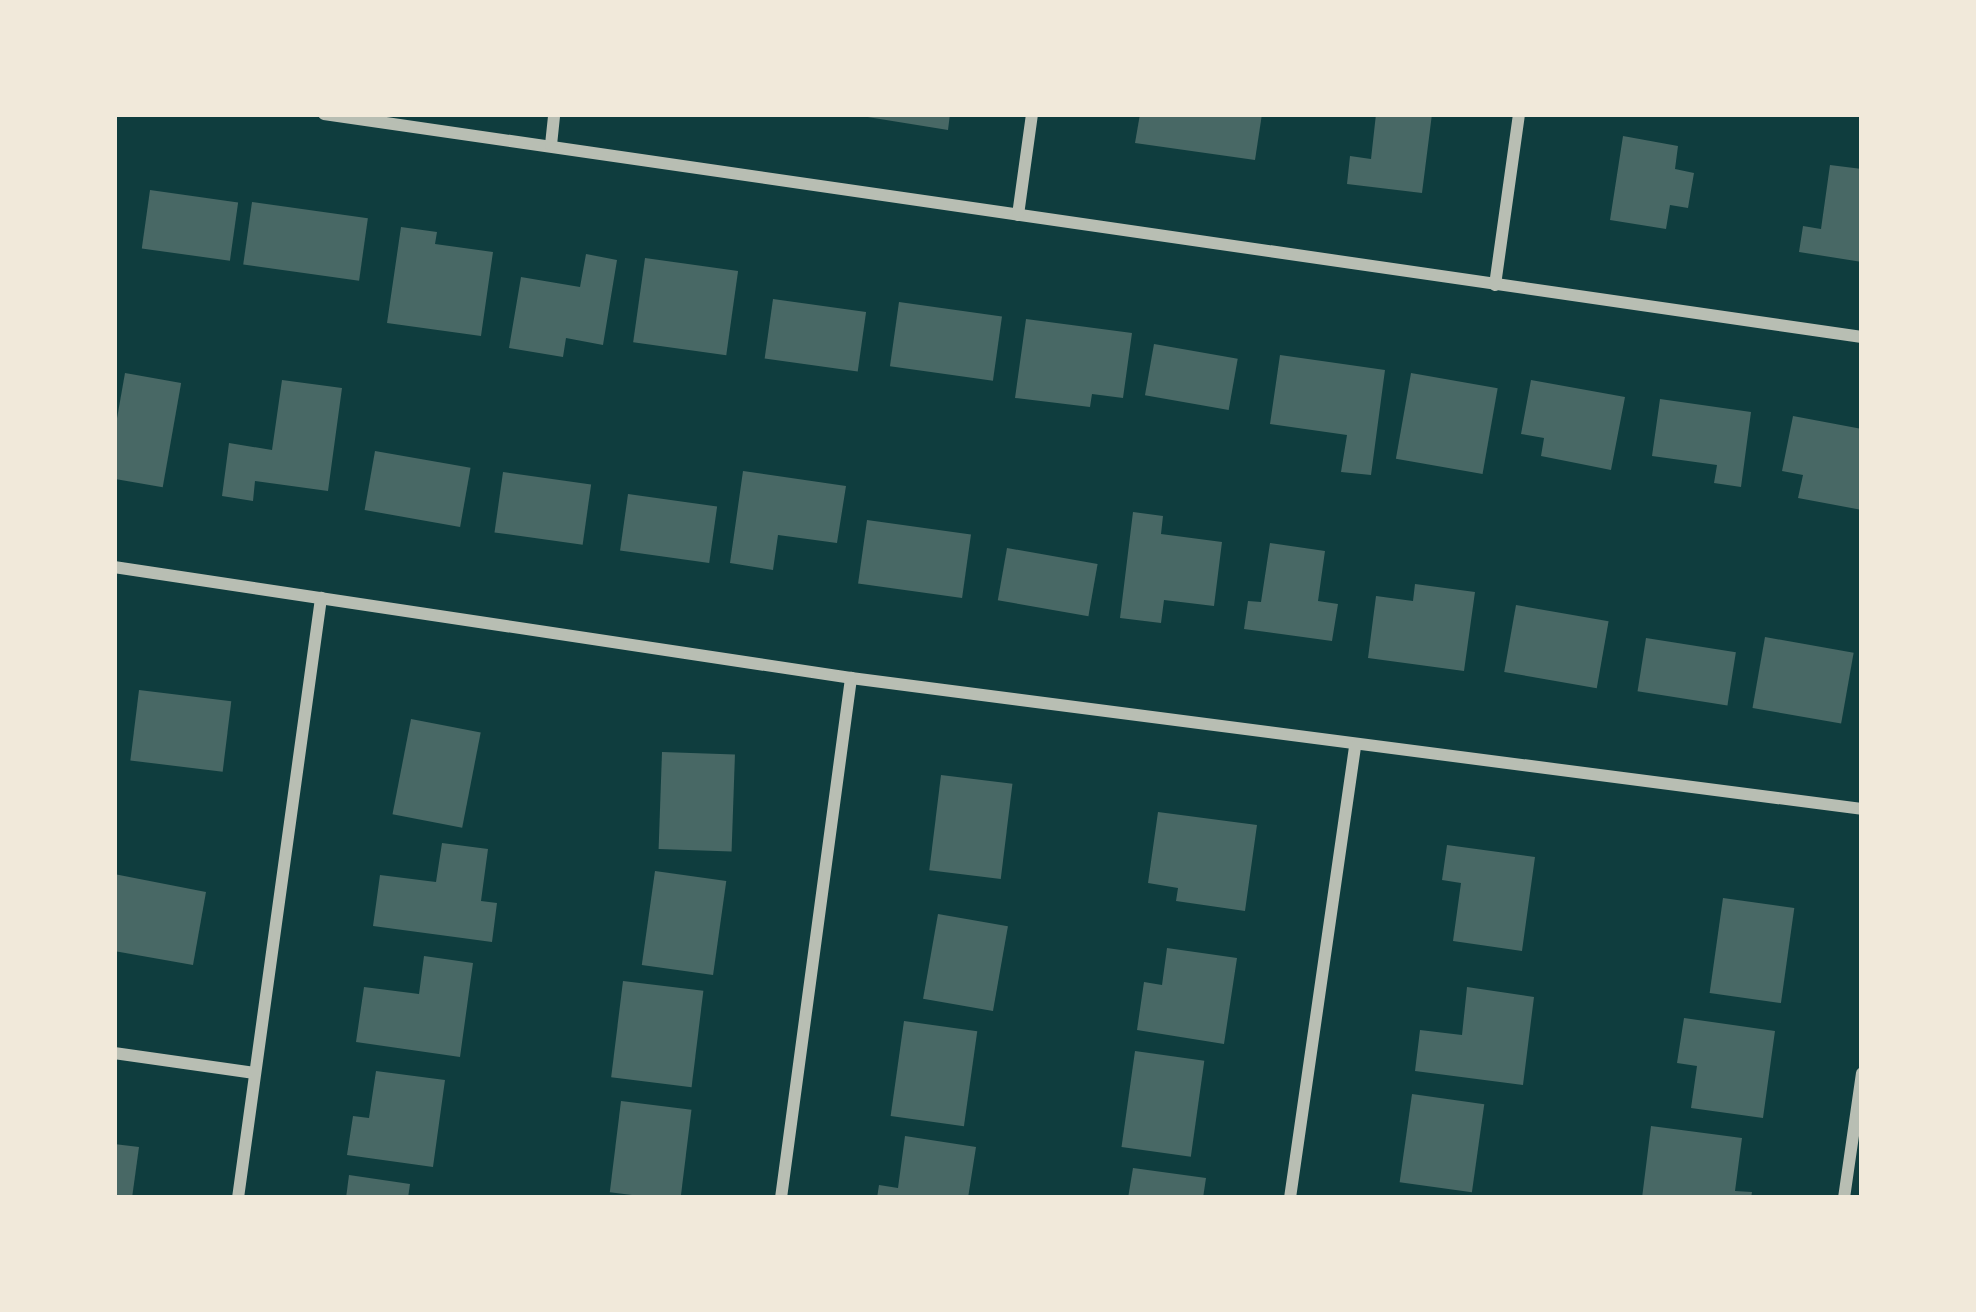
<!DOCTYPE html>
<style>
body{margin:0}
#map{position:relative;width:1976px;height:1312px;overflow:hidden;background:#0f3d3e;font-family:Karla,sans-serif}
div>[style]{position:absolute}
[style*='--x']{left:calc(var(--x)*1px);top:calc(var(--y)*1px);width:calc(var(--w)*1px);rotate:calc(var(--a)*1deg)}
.building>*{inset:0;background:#486865;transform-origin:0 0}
.minor>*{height:12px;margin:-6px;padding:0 6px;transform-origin:6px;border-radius:6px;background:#b8beb3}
span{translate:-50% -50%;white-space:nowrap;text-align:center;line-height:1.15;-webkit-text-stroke:9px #f1e9da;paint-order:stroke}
.frame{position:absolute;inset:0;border:117px solid #f1e9da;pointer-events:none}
</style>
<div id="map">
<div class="building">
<i style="clip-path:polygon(849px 114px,950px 114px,948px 130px)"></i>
<i style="clip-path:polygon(1140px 114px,1262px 114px,1255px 160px,1135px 143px)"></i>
<i style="clip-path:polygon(1376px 114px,1432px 114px,1422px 193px,1347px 184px,1350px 156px,1371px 159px)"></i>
<i style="clip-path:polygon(1623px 136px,1678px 146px,1675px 169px,1694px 173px,1688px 208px,1670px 205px,1666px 229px,1610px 220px)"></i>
<i style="clip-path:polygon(1830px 165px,1862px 169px,1862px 262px,1799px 252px,1803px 226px,1821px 229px)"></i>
<i style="left:150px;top:190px;width:89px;height:59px;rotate:8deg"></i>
<i style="left:252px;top:202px;width:117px;height:63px;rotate:8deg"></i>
<i style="clip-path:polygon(401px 227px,437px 232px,435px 244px,493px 252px,481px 336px,387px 323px)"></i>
<i style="clip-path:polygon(586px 254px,617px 260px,603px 345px,566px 338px,563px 357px,509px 348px,521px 277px,580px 287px)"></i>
<i style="left:645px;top:258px;width:94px;height:85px;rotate:8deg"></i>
<i style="left:773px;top:299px;width:94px;height:60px;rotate:8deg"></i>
<i style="left:899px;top:302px;width:104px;height:65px;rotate:8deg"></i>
<i style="clip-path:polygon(1026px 319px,1132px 333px,1123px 398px,1092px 394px,1090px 407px,1015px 398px)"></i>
<i style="left:1154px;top:344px;width:85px;height:52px;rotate:10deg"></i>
<i style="clip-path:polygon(1280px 355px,1385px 370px,1371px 475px,1341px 472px,1347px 435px,1270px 424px)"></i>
<i style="left:125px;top:373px;width:57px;height:106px;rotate:10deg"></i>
<i style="left:1411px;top:373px;width:88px;height:87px;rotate:10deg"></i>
<i style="clip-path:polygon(282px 380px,342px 388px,328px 491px,255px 481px,253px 501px,222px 496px,229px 443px,272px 450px)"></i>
<i style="clip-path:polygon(1531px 380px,1625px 397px,1611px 470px,1541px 456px,1544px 438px,1521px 434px)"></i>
<i style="clip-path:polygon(1660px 399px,1751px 412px,1741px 487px,1714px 483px,1717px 465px,1652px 456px)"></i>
<i style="clip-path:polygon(1793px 416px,1862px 429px,1862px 510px,1798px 498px,1803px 475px,1782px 471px)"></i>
<i style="left:375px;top:451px;width:97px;height:60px;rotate:10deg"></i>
<i style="clip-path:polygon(743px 471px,846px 486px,837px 543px,778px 535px,773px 570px,730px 563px)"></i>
<i style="left:503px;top:472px;width:89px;height:61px;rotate:8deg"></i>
<i style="left:628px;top:494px;width:90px;height:57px;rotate:8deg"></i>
<i style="clip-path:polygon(1133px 512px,1163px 516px,1161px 534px,1222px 542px,1214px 606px,1164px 600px,1161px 623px,1120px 618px)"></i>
<i style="left:867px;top:520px;width:105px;height:64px;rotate:8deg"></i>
<i style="clip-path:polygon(1270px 543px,1325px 551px,1318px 601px,1338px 604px,1332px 641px,1244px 629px,1248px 601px,1261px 602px)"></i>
<i style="left:1007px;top:548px;width:92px;height:53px;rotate:10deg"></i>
<i style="clip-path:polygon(1415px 584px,1475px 592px,1464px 671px,1368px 658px,1376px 596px,1413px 601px)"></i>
<i style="left:1516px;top:605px;width:94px;height:68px;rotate:10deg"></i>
<i style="left:1765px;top:637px;width:90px;height:72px;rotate:10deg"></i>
<i style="left:1646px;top:638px;width:91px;height:54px;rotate:9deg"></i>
<i style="left:139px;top:690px;width:93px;height:71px;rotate:7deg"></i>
<i style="left:411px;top:719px;width:71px;height:97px;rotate:11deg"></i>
<i style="left:662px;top:752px;width:73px;height:97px;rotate:2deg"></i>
<i style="left:941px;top:775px;width:72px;height:96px;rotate:7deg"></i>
<i style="clip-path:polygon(1158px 812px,1257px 825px,1245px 911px,1176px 901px,1178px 888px,1148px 883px)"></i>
<i style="clip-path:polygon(442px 843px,488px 849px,481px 901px,497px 903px,492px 942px,373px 926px,380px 875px,436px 882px)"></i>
<i style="clip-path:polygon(1447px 845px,1535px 857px,1522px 951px,1453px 941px,1461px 883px,1442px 880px)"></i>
<i style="left:655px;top:871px;width:72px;height:95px;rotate:8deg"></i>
<i style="clip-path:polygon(114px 874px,206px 892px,193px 965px,114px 951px)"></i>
<i style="left:1723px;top:898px;width:72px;height:96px;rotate:8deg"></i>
<i style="left:938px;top:914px;width:71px;height:86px;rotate:10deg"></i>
<i style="clip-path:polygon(1167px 948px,1237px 958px,1224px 1044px,1137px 1030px,1144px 982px,1162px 985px)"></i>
<i style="clip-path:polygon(424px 956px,473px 963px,460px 1057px,356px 1042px,364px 987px,419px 994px)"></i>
<i style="left:623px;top:981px;width:81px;height:97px;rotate:7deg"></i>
<i style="clip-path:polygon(1467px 987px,1534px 997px,1523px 1085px,1415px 1071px,1420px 1030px,1462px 1035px)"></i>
<i style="clip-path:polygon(1684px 1018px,1775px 1031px,1763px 1118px,1691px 1108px,1697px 1066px,1677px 1063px)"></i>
<i style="left:904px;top:1021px;width:74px;height:96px;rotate:8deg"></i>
<i style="left:1135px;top:1051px;width:70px;height:97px;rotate:8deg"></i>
<i style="clip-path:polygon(376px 1071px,445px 1080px,433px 1167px,347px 1155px,353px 1116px,369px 1118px)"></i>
<i style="left:1412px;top:1094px;width:73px;height:89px;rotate:8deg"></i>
<i style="left:621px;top:1101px;width:71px;height:92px;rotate:7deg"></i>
<i style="clip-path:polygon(1651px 1126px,1742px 1138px,1735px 1191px,1752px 1192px,1751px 1198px,1642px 1198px)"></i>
<i style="clip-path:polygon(905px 1136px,976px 1147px,968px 1198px,877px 1198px,879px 1185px,898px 1188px)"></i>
<i style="clip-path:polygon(114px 1144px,139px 1147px,132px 1198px,114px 1198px)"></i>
<i style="clip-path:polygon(1133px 1168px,1206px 1178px,1203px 1198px,1128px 1198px)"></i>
<i style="clip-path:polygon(349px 1175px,410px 1184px,408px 1198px,346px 1198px)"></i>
</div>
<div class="minor">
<i style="--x:324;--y:114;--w:1554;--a:8.25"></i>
<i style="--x:551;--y:145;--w:31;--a:-84"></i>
<i style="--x:1018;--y:215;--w:102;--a:-82.1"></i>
<i style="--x:1495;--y:285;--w:173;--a:-82"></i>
<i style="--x:114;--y:567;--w:745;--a:8.56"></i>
<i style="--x:851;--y:678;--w:1019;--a:7.38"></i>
<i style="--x:114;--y:1053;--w:142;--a:8.1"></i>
<i style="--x:238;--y:1198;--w:606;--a:-82.12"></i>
<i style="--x:781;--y:1198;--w:525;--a:-82.33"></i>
<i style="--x:1290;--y:1198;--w:456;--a:-81.8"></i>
<i style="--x:1844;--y:1198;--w:126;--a:-81.8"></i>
</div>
<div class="frame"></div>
</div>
